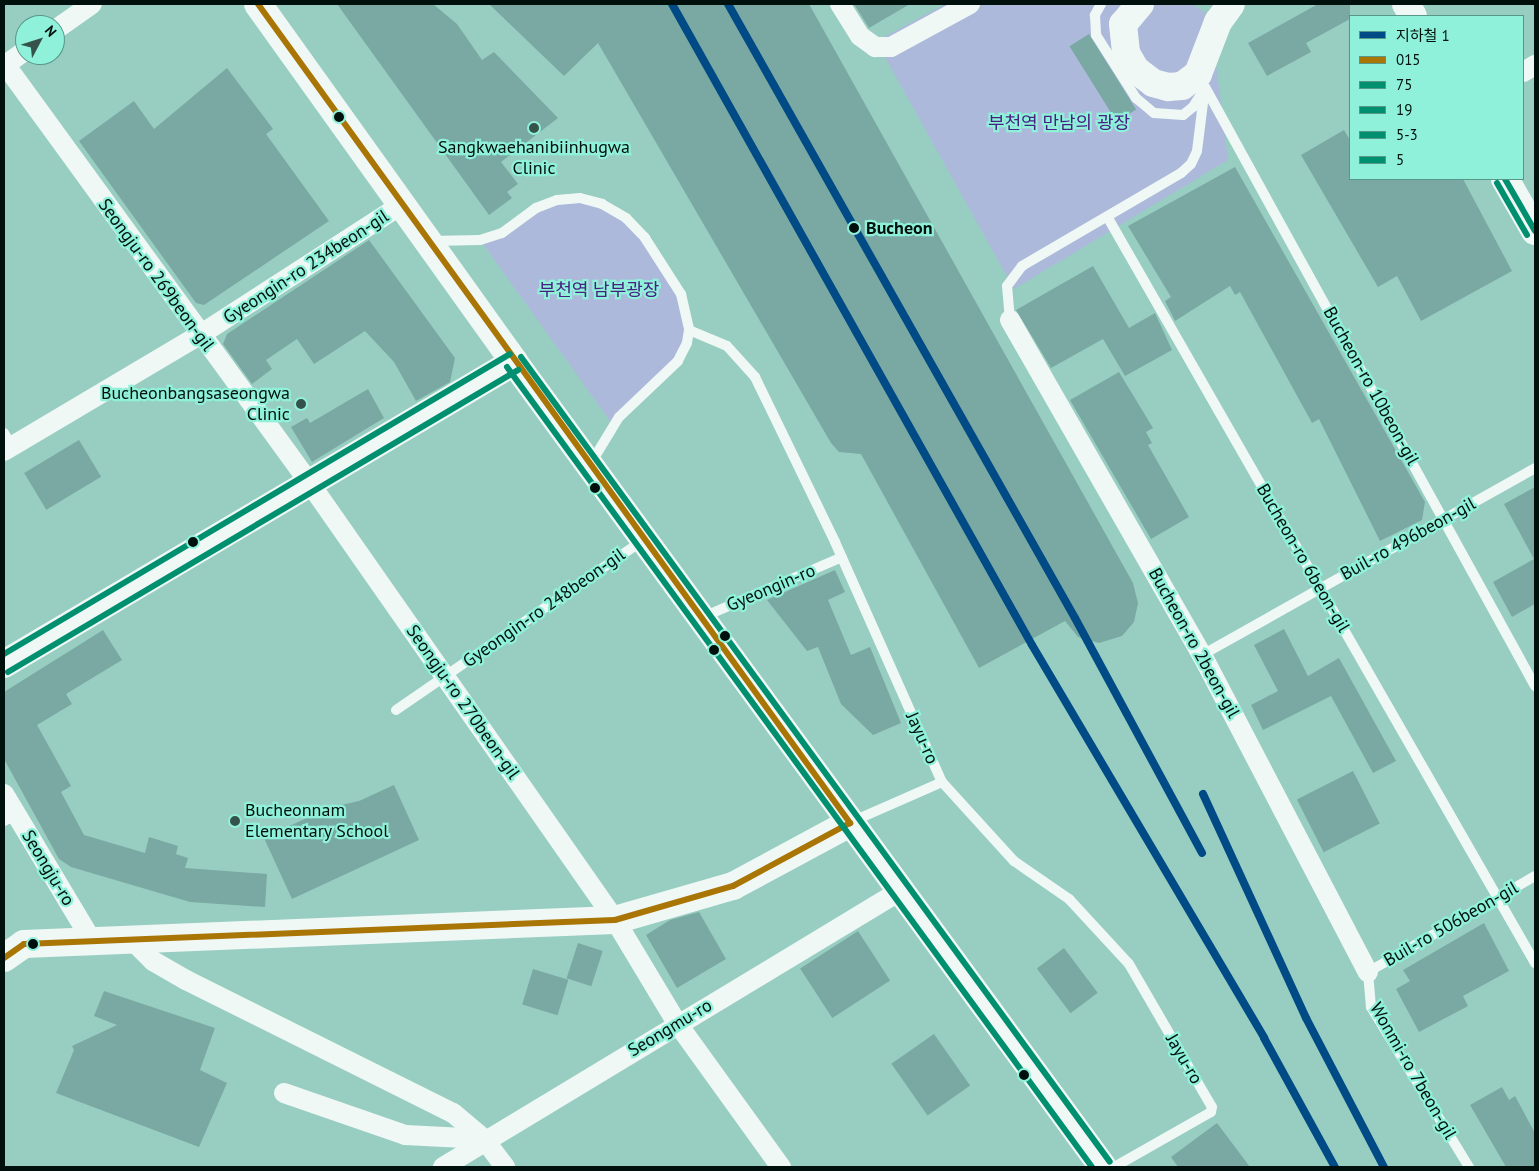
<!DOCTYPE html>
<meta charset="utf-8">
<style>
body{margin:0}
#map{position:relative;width:1539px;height:1171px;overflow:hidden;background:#98cec1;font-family:"PT Sans","Noto Sans KR",sans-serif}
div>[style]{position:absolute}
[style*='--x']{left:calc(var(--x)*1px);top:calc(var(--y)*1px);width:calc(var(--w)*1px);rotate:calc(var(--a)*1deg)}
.green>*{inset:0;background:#acb9db}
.building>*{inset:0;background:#7aa9a3;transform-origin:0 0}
.lane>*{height:10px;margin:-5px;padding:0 5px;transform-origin:5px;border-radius:5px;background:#f0f8f6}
.street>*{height:20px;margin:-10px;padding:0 10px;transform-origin:10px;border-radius:10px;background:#f0f8f6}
.secondary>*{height:28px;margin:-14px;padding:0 14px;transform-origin:14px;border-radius:14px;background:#f0f8f6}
.primary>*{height:28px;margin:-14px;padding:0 14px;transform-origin:14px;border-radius:14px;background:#f0f8f6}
.bus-1>*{height:6px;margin:-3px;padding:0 3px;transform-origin:3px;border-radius:3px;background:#a97504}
.bus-2>*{height:6px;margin:-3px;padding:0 3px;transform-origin:3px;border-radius:3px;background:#009070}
.bus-3>*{height:6px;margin:-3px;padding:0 3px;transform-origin:3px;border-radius:3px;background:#009070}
.bus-4>*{height:6px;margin:-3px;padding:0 3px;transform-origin:3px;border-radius:3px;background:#009070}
.bus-5>*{height:6px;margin:-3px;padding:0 3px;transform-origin:3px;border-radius:3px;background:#009070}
.metro-1>*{height:8px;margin:-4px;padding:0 4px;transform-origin:4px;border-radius:4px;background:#004a85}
.dots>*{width:14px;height:14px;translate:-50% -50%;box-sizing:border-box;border:2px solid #8ff1d9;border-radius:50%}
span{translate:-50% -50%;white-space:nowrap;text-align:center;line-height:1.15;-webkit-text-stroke:4.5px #8ff1d9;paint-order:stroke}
.park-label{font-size:18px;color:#482082}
.poi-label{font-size:18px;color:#00100c}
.right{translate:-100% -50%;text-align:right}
.left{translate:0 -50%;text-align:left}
.stop-label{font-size:18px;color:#00100c;font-weight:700}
.street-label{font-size:18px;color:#00100c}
.frame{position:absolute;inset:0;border:5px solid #00100c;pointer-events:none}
.legend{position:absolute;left:1349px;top:15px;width:175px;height:165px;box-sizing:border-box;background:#8ff1d9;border:1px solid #569787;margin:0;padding:6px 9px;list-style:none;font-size:15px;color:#00100c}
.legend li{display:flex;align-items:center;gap:10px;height:25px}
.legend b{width:25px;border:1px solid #569787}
.north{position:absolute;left:15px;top:15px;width:50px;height:50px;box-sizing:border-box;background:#8ff1d9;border:1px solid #569787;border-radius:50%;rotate:50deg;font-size:14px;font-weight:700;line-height:20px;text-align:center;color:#00100c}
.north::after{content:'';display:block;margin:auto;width:18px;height:22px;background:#35524b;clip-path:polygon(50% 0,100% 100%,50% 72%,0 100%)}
</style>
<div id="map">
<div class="green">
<i style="clip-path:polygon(946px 4px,1192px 4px,1210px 16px,1228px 160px,1014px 289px,876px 41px)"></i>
<i style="clip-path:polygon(557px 200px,587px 200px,610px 208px,641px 233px,681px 294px,688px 337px,671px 369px,613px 425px,480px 240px)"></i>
</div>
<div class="building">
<i style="clip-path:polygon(337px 4px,433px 4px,457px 24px,482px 60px,494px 52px,558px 118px,501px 162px,518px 184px,507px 192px,512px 198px,489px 215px)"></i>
<i style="clip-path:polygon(489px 4px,809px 4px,1133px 583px,1138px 603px,1134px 622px,1122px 636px,1099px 643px,1078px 637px,1065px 621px,979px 668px,861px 454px,839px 452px,831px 443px,598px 43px,564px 76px)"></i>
<i style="clip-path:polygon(854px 4px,910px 4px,869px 28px)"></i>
<i style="clip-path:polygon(1318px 4px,1350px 4px,1350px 19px,1306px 43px,1311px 52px,1267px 76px,1248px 43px)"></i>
<i style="left:1089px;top:34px;width:89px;height:23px;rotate:58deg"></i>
<i style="clip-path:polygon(227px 68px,273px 129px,266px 134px,329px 221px,204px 305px,196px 303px,79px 141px,134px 101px,154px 129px)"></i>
<i style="clip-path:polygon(1344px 130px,1350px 140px,1350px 179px,1463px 179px,1512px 271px,1421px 321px,1397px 276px,1378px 287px,1301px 155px)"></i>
<i style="clip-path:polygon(1235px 167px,1425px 502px,1422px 520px,1380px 541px,1319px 419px,1312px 423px,1240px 292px,1235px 295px,1230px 286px,1175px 321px,1165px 301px,1171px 297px,1128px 226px)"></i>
<i style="clip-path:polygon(369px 240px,455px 358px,450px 382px,416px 401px,394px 362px,365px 331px,314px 364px,297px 339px,266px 360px,272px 369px,252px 384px,223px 344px,227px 334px)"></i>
<i style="clip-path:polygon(1093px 266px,1129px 328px,1155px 313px,1172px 350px,1125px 376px,1103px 339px,1051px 368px,1016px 310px)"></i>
<i style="clip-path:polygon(1119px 372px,1153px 428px,1146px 432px,1152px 443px,1148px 445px,1189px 517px,1151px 539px,1070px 400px)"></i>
<i style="clip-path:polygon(368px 389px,384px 418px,312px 462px,291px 427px,307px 418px,310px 423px)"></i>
<i style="left:79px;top:440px;width:43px;height:64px;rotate:59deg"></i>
<i style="clip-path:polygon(1535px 487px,1535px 604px,1512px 617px,1493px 582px,1534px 559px,1504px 504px)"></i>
<i style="clip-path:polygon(835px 570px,845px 592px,828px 600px,851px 655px,870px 647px,901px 723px,873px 735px,841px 704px,818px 647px,807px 651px,767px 600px)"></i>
<i style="clip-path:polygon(1284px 629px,1308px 676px,1339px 658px,1396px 761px,1373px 773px,1331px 696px,1263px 730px,1251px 705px,1278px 691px,1254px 645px)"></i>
<i style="clip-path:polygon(103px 630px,122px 660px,66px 694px,72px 704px,37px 725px,71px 786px,61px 792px,84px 835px,145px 853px,149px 837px,178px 846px,176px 854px,188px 858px,185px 868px,267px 874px,265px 907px,190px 902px,71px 867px,59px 859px,4px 759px,4px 692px)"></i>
<i style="left:1353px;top:771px;width:59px;height:63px;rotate:63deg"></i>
<i style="clip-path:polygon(394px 785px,419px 840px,292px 899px,264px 838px,328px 808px,359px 801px)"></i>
<i style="clip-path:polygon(699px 912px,726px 959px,677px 988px,646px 935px,670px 920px)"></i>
<i style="clip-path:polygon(1484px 923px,1509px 971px,1463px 996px,1468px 1006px,1419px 1032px,1396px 989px,1410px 981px,1403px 970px)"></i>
<i style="left:858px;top:931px;width:59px;height:69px;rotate:57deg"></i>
<i style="left:578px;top:943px;width:26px;height:37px;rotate:18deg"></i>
<i style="left:1064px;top:948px;width:56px;height:34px;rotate:53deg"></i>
<i style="left:533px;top:969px;width:37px;height:37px;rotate:17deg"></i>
<i style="clip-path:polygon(104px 991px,215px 1028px,200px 1070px,227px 1083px,199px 1147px,56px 1093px,74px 1050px,72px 1046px,117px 1025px,94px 1016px)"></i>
<i style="left:934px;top:1034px;width:63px;height:52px;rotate:55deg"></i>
<i style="clip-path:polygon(1502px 1087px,1509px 1100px,1515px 1096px,1535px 1133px,1535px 1167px,1506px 1167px,1470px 1105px)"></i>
<i style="clip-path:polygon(1217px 1123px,1250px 1167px,1178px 1167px,1171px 1157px)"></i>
</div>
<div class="lane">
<i style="--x:1101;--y:4;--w:13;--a:119"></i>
<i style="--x:1095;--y:15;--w:20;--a:87"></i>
<i style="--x:1096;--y:35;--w:75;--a:57.6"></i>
<i style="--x:1136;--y:98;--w:23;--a:40"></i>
<i style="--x:1154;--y:113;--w:29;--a:4"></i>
<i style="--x:1183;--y:115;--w:13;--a:-39"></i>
<i style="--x:1193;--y:107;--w:19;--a:-58"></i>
<i style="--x:1205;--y:87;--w:684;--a:61.15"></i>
<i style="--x:1108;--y:218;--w:859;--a:60.18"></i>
<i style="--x:431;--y:241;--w:49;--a:-1.2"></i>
<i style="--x:480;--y:240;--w:23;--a:-18"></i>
<i style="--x:502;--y:233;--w:42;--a:-36.3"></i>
<i style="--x:536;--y:208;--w:22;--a:-21"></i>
<i style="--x:557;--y:200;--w:23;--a:-5"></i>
<i style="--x:580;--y:198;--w:23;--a:15"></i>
<i style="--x:602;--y:204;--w:28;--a:30"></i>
<i style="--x:626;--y:218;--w:28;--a:46"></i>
<i style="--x:645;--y:238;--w:67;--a:57.3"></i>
<i style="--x:681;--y:294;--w:37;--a:77"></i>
<i style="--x:689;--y:330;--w:13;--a:99"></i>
<i style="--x:687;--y:343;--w:20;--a:117"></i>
<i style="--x:678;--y:361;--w:81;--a:136.5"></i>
<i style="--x:619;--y:417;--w:54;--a:121.3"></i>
<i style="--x:1010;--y:320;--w:34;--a:-95"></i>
<i style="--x:1007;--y:286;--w:25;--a:-53"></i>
<i style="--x:1022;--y:266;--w:184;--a:-30.3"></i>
<i style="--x:1181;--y:173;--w:13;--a:-42"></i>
<i style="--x:1191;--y:164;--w:14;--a:-65"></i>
<i style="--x:1197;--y:151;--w:64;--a:-82.9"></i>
<i style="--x:689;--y:330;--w:41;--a:22.8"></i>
<i style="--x:727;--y:346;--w:42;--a:47.9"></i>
<i style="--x:755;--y:377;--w:183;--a:64.1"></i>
<i style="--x:835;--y:542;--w:263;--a:66"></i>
<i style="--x:942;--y:782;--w:107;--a:47.7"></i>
<i style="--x:1014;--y:861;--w:67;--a:34.6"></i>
<i style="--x:1069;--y:899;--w:88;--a:47.3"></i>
<i style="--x:1129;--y:964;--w:165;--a:59.9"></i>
<i style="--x:1212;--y:1107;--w:5;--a:101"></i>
<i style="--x:1211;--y:1112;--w:112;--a:150.4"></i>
<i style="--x:4;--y:433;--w:16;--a:60"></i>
<i style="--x:703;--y:617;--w:151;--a:-23.3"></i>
<i style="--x:1202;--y:655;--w:382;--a:-29.3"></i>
<i style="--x:396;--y:710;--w:300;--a:-34.5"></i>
<i style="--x:4;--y:821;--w:13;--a:-27"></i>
<i style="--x:851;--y:822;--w:99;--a:-23.7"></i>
<i style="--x:1469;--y:1167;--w:188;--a:-121.5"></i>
<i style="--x:1371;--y:1007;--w:35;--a:-95"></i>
<i style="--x:1368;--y:972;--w:193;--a:-29.9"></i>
</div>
<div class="street">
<i style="--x:840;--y:4;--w:38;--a:58"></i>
<i style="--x:860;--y:36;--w:19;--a:36"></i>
<i style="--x:875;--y:47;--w:16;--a:0"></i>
<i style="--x:891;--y:47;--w:90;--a:-28.6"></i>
<i style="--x:55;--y:30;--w:45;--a:-35.1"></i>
<i style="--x:4;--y:63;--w:522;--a:53.96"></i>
<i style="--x:311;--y:485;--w:531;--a:55.05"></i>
<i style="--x:615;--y:920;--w:120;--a:59"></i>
<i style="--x:677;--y:1023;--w:178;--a:54.2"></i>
<i style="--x:4;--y:66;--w:26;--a:-36"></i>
<i style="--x:1523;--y:72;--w:14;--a:-30"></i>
<i style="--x:1010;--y:320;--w:386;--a:60.2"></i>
<i style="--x:1202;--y:655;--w:358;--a:62.4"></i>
<i style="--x:4;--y:451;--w:231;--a:-30.7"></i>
<i style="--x:203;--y:333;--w:236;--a:-32.9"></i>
<i style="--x:4;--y:794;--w:171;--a:59.1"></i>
<i style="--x:132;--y:940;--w:30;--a:45"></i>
<i style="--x:153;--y:961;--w:38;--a:30"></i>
<i style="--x:186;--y:980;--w:298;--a:26.5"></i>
<i style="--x:453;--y:1113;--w:40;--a:40"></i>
<i style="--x:484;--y:1139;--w:35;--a:53"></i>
<i style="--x:284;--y:1093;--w:128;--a:19.1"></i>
<i style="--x:405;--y:1135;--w:79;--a:2.9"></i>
<i style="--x:443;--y:1167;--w:534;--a:-31.13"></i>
</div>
<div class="secondary">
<i style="--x:1140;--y:4;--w:26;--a:130"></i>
<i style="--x:1123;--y:24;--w:29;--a:84"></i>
<i style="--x:1126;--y:53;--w:20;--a:60"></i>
<i style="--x:1136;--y:70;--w:21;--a:37"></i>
<i style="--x:1153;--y:83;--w:16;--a:15"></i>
<i style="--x:1168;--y:87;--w:14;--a:-4"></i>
<i style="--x:1182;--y:86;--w:20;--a:-37"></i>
<i style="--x:1198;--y:74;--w:56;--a:-69"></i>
<i style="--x:1218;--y:22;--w:22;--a:-54"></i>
<i style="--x:1406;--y:4;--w:14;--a:60"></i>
<i style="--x:1505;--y:179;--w:60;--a:60"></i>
<i style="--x:4;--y:664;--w:593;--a:-30.63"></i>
<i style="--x:4;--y:958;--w:24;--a:-35"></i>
<i style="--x:24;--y:944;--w:591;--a:-2.33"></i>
<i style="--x:615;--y:920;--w:123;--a:-16.1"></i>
<i style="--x:733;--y:886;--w:133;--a:-28.3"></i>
</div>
<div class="primary">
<i style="--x:258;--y:4;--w:440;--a:54.4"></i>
<i style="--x:514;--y:362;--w:997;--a:53.81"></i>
</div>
<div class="bus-1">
<i style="--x:258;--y:4;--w:1011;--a:54.14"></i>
<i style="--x:4;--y:958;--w:24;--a:-35"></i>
<i style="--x:24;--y:944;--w:591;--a:-2.33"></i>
<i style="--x:615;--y:920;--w:123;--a:-16.1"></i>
<i style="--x:733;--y:886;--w:133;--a:-28.3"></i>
</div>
<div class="bus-2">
<i style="--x:507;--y:367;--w:991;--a:53.82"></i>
<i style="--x:8;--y:672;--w:593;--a:-30.63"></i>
</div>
<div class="bus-3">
<i style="--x:521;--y:357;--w:997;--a:53.81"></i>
<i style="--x:4;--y:654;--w:588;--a:-30.66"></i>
</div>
<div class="bus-4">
<i style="--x:1505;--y:179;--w:60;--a:60"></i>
</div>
<div class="bus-5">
<i style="--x:1497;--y:183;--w:60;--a:60"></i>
</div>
<div class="metro-1">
<i style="--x:672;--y:4;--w:735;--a:60.68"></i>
<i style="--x:1032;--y:645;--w:456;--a:59.4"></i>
<i style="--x:1264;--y:1038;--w:147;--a:61.2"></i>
<i style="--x:728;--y:4;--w:705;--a:60.53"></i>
<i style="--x:1075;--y:618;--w:267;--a:61.6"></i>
<i style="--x:1203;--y:794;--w:247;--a:65.3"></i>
<i style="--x:1306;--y:1018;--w:168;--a:62.4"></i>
</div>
<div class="dots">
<i style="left:339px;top:117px;background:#00100c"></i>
<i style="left:534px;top:128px;background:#35524b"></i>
<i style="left:854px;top:228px;background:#00100c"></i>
<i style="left:301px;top:404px;background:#35524b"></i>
<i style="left:595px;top:488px;background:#00100c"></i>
<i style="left:193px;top:542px;background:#00100c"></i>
<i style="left:725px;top:636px;background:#00100c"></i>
<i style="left:714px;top:650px;background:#00100c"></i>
<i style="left:235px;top:821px;background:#35524b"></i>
<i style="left:33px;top:944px;background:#00100c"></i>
<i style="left:1024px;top:1075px;background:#00100c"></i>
</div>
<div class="park-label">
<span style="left:1059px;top:123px">부천역 만남의 광장</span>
<span style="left:599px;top:290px">부천역 남부광장</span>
</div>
<div class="poi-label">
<span style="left:534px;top:158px">Sangkwaehanibiinhugwa<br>Clinic</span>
<span class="right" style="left:290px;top:404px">Bucheonbangsaseongwa<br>Clinic</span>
<span class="left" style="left:245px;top:821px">Bucheonnam<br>Elementary School</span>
</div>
<div class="stop-label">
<span class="left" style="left:866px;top:228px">Bucheon</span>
</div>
<div class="street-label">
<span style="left:306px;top:267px;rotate:-33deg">Gyeongin-ro 234beon-gil</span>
<span style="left:156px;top:275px;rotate:54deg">Seongju-ro 269beon-gil</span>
<span style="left:1371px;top:386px;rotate:61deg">Bucheon-ro 10beon-gil</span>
<span style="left:1408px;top:539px;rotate:-29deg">Buil-ro 496beon-gil</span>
<span style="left:1303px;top:558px;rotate:60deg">Bucheon-ro 6beon-gil</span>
<span style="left:771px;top:588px;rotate:-23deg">Gyeongin-ro</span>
<span style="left:544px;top:608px;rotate:-35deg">Gyeongin-ro 248beon-gil</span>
<span style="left:1194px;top:643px;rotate:61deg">Bucheon-ro 2beon-gil</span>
<span style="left:463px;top:702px;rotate:55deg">Seongju-ro 270beon-gil</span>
<span style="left:922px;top:738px;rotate:66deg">Jayu-ro</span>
<span style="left:48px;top:868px;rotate:59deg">Seongju-ro</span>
<span style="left:1451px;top:924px;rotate:-30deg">Buil-ro 506beon-gil</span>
<span style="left:670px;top:1028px;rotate:-31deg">Seongmu-ro</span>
<span style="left:1184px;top:1059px;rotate:60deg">Jayu-ro</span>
<span style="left:1413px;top:1071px;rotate:60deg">Wonmi-ro 7beon-gil</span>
</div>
<div class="frame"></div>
<ul class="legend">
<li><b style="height:6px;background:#004a85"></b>지하철 1</li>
<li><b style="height:6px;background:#a97504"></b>015</li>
<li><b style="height:6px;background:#009070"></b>75</li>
<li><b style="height:6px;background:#009070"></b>19</li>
<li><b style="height:6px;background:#009070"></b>5-3</li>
<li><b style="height:6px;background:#009070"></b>5</li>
</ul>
<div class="north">N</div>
</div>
